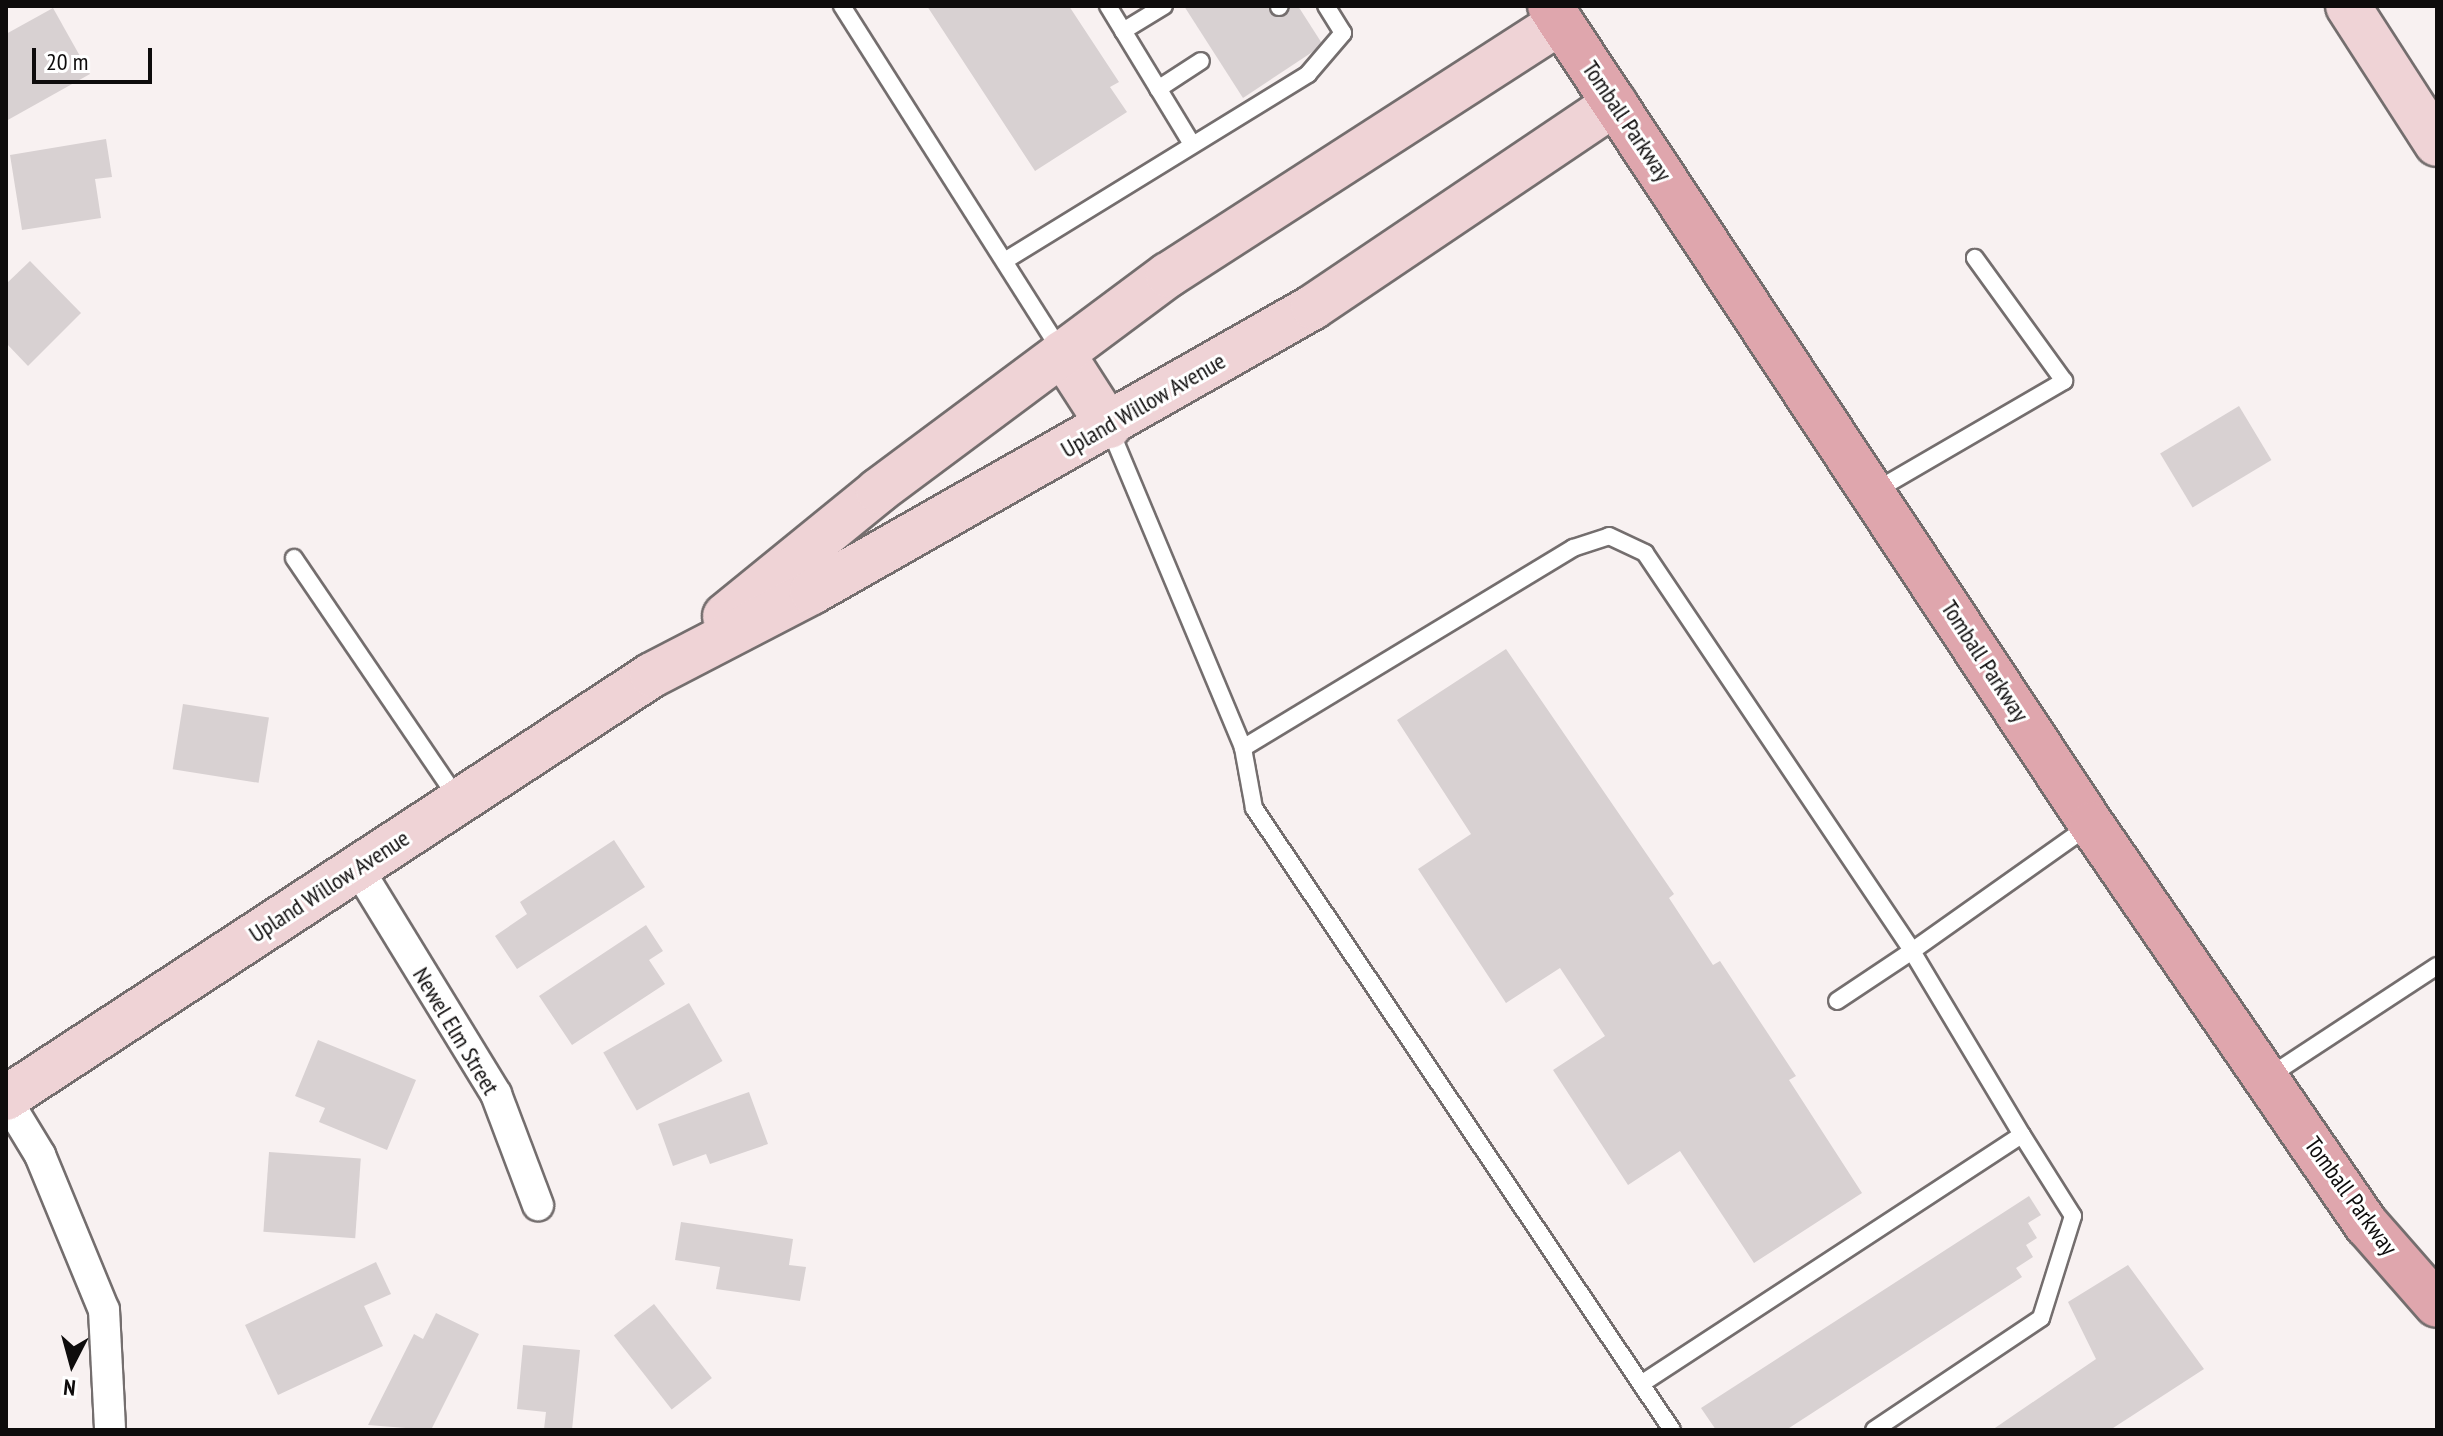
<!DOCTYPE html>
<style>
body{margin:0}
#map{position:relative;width:2443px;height:1436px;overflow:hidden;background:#f8f1f1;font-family:"PT Sans Narrow",sans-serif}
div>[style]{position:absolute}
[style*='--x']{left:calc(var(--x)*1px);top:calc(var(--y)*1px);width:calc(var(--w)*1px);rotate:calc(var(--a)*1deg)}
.building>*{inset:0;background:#d8d1d2;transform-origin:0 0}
.roads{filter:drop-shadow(2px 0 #746e6e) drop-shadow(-2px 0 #746e6e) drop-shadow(0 2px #746e6e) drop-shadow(0 -2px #746e6e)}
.lane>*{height:16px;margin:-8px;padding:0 8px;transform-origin:8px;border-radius:8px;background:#fff}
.street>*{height:30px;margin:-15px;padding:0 15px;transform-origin:15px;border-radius:15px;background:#fff}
.secondary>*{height:44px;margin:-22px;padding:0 22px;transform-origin:22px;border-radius:22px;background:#efd3d6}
.primary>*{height:44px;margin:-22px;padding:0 22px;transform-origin:22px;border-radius:22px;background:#dfa6ad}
span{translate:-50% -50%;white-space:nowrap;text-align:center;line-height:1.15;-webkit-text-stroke:6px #fff;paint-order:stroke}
.street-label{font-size:24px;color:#0e0c0c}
.frame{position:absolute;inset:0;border:8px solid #0e0c0c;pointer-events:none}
.north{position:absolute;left:32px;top:1324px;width:80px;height:80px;-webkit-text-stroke:6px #fff;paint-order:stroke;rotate:186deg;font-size:22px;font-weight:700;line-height:32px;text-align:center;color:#0e0c0c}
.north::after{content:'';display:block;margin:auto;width:28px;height:36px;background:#0e0c0c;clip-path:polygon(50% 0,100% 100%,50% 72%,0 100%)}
.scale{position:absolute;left:32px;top:48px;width:120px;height:36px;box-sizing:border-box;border:4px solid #0e0c0c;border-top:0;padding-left:10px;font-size:24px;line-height:28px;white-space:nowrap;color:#0e0c0c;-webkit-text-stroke:6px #fff;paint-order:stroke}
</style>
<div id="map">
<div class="building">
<i style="clip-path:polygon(927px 6px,1069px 6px,1119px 82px,1110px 87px,1127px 112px,1035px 171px)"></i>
<i style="clip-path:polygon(1184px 6px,1298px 6px,1323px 45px,1243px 98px)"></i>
<i style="clip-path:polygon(53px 8px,90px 74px,6px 121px,6px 34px)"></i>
<i style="clip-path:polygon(106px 139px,112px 177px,95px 179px,101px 218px,22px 230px,10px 155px)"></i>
<i style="clip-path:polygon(30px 261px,81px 313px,28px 366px,6px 343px,6px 284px)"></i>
<i style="left:2239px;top:406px;width:63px;height:92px;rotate:59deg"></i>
<i style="clip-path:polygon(1506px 649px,1674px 894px,1669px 898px,1713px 965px,1720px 961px,1796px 1076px,1789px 1080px,1862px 1193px,1754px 1263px,1680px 1151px,1628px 1185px,1553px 1070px,1605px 1036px,1560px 968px,1506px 1003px,1418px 869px,1471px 834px,1397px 720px)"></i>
<i style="left:183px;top:704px;width:87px;height:66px;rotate:9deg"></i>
<i style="clip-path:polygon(614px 840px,645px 887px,517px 969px,495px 936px,527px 914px,520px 902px)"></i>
<i style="clip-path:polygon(646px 925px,663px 951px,649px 960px,665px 984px,572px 1045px,539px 996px)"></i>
<i style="left:689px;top:1003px;width:67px;height:99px;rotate:60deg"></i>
<i style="clip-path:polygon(318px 1040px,416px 1080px,387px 1150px,319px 1122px,325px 1108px,295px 1096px)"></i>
<i style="clip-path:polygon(749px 1092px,768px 1144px,710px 1164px,706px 1154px,673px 1166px,658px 1124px)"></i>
<i style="left:269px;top:1152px;width:92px;height:80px;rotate:4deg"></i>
<i style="clip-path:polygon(2029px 1196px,2041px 1215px,2028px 1223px,2037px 1238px,2026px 1245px,2033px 1257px,2016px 1268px,2022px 1277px,1786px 1430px,1716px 1430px,1701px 1408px)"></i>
<i style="clip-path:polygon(681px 1222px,793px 1239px,789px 1265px,806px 1267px,800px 1301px,716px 1289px,720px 1267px,675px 1260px)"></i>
<i style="clip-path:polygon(376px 1262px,391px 1294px,364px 1306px,383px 1346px,278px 1395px,245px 1325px)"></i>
<i style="clip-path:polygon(2128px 1265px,2204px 1369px,2110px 1430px,1992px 1430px,2096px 1359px,2068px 1302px)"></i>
<i style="left:654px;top:1304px;width:94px;height:51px;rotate:52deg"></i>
<i style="clip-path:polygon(436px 1313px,479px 1334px,431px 1430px,368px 1425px,414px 1334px,423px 1339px)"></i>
<i style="clip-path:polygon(523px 1345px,580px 1350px,572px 1430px,544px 1429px,546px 1412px,517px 1409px)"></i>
</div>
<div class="roads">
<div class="lane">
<i style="--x:842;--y:6;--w:410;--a:57.6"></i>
<i style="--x:1108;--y:6;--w:162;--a:58.7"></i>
<i style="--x:1279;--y:7;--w:1;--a:-45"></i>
<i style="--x:1123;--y:31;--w:48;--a:-31.4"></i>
<i style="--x:1158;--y:89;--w:51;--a:-33.1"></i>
<i style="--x:1006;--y:260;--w:355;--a:-31.6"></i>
<i style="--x:1308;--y:74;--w:54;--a:-49.5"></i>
<i style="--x:1343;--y:33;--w:32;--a:-122"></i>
<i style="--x:1109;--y:427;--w:348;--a:67.3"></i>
<i style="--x:1243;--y:748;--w:61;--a:79.6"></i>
<i style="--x:1254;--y:808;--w:749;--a:56.1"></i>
<i style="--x:1875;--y:491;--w:219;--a:-30.2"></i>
<i style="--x:2064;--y:381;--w:152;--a:-125.9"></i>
<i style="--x:294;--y:558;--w:292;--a:55.8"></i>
<i style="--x:1243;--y:748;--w:386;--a:-31.2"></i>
<i style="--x:1573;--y:548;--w:38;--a:-18"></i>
<i style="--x:1609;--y:536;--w:40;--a:25"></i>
<i style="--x:1645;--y:553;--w:479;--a:56.1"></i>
<i style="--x:1912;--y:951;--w:90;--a:146.3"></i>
<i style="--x:2268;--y:1077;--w:202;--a:-33.3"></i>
<i style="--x:1641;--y:1384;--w:455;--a:-33.2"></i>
<i style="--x:2022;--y:1135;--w:214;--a:-120.9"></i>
<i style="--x:1912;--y:951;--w:218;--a:-35.3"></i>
<i style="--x:1874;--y:1430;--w:201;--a:-33.8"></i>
<i style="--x:2041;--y:1318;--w:107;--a:-72.6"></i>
<i style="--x:2073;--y:1216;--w:96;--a:-122.2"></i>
</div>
<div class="street">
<i style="--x:357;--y:867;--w:266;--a:58.5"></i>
<i style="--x:496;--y:1094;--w:119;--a:69.3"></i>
<i style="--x:6;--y:1099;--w:66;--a:58.7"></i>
<i style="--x:40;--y:1155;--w:168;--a:67.6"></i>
<i style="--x:104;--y:1310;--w:120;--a:87.1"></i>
</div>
<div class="secondary">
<i style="--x:2348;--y:6;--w:164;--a:57.2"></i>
<i style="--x:1062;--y:353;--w:87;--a:57.2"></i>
<i style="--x:725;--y:616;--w:198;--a:-39.2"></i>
<i style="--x:878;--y:491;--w:362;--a:-36.7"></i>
<i style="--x:1168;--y:275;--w:467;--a:-32.8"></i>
<i style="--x:6;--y:1098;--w:772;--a:-33.22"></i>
<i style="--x:652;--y:675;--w:180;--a:-27.4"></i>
<i style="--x:812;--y:592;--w:576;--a:-29.63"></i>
<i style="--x:1313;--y:307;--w:364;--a:-34"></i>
</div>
<div class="primary">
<i style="--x:1550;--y:6;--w:981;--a:56.52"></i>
<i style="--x:2091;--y:824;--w:487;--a:55.5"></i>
<i style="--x:2367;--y:1225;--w:106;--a:48.8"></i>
</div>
</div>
<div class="street-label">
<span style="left:1627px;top:121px;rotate:56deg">Tomball Parkway</span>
<span style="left:1143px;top:405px;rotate:-30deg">Upland Willow Avenue</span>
<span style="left:1985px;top:661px;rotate:57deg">Tomball Parkway</span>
<span style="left:329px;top:886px;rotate:-33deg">Upland Willow Avenue</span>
<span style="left:456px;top:1031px;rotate:59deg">Newel Elm Street</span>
<span style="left:2351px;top:1196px;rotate:54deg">Tomball Parkway</span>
</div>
<div class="frame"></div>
<div class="north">N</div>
<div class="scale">20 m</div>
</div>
